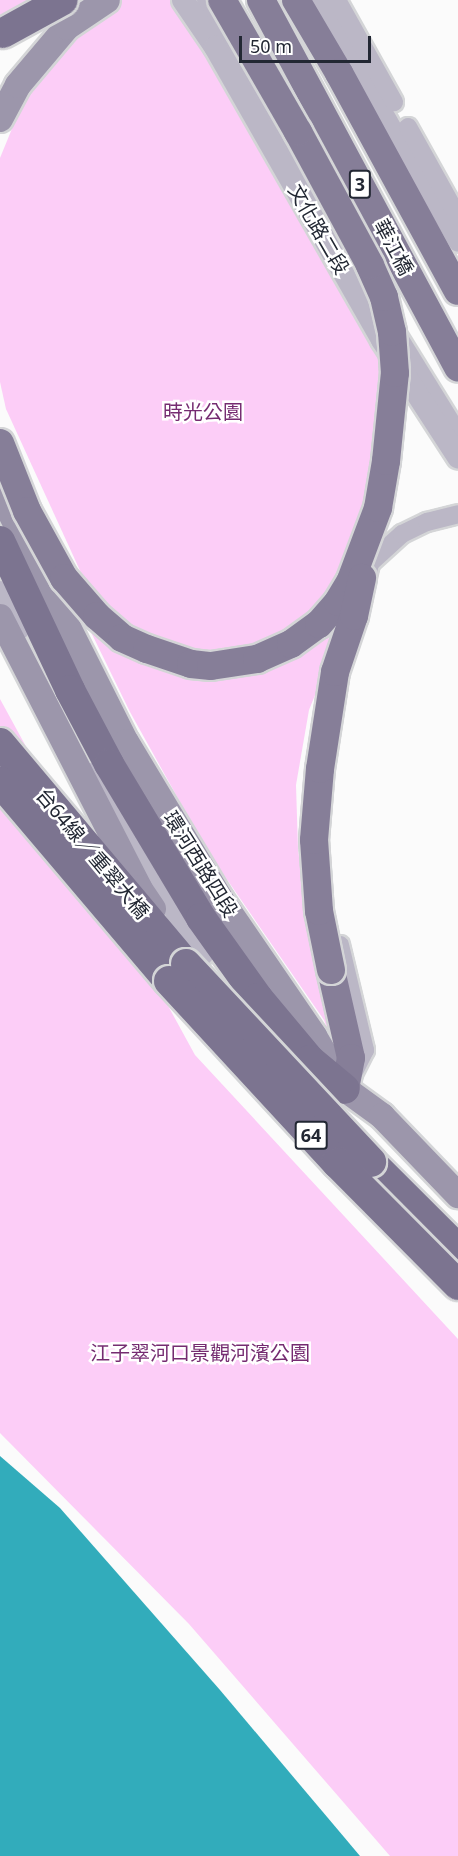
<!DOCTYPE html>
<meta charset="utf-8">
<style>
body{margin:0}
#map{position:relative;width:458px;height:1856px;overflow:hidden;background:#fbfbfb;font-family:"Noto Sans","Noto Sans TC",sans-serif}
div>[style]{position:absolute}
[style*='--x']{left:calc(var(--x)*1px);top:calc(var(--y)*1px);width:calc(var(--w)*1px);rotate:calc(var(--a)*1deg)}
.green>*{inset:0;background:#fccdf7}
.water>*{inset:0;background:#32acbb}
.roads{filter:drop-shadow(2px 0 #d4d5d7) drop-shadow(-2px 0 #d4d5d7) drop-shadow(0 2px #d4d5d7) drop-shadow(0 -2px #d4d5d7)}
.minor>*{height:18px;margin:-9px;padding:0 9px;transform-origin:9px;border-radius:9px;background:#bbb7c6}
.tertiary>*{height:22px;margin:-11px;padding:0 11px;transform-origin:11px;border-radius:11px;background:#bbb7c6}
.secondary>*{height:26px;margin:-13px;padding:0 13px;transform-origin:13px;border-radius:13px;background:#9c96ab}
.primary>*{height:28px;margin:-14px;padding:0 14px;transform-origin:14px;border-radius:14px;background:#867e98}
.trunk>*{height:30px;margin:-15px;padding:0 15px;transform-origin:15px;border-radius:15px;background:#7c7490}
.bridges{filter:drop-shadow(2px 0 #d4d5d7) drop-shadow(-2px 0 #d4d5d7) drop-shadow(0 2px #d4d5d7) drop-shadow(0 -2px #d4d5d7)}
.primary-bridge>*{height:28px;margin:-14px;padding:0 14px;transform-origin:14px;border-radius:14px;background:#867e98}
.trunk-bridge>*{height:30px;margin:-15px;padding:0 15px;transform-origin:15px;border-radius:15px;background:#7c7490}
span{translate:-50% -50%;white-space:nowrap;text-align:center;line-height:1.15;-webkit-text-stroke:5px #fff;paint-order:stroke}
.shield-label span{padding:2px 4px;background:#fff;border:2px solid;border-radius:4px;-webkit-text-stroke-width:0}
.shield-label{font-size:18px;color:#222733;font-weight:700}
.street-label{font-size:20px;color:#222733}
.park-label{font-size:20px;color:#752c71}
.scale{position:absolute;left:239px;top:36px;width:132px;height:27px;box-sizing:border-box;border:3px solid #222733;border-top:0;padding-left:8px;font-size:18px;line-height:21px;white-space:nowrap;color:#222733;-webkit-text-stroke:4px #fff;paint-order:stroke}
</style>
<div id="map">
<div class="green">
<i style="clip-path:polygon(0 0,27px 0,0 34px)"></i>
<i style="clip-path:polygon(116px 0,186px 0,387px 373px,387px 418px,349px 571px,299px 631px,229px 658px,131px 637px,88px 588px,6px 409px,0 382px,0 158px,18px 114px,46px 68px,91px 20px)"></i>
<i style="clip-path:polygon(357px 591px,309px 710px,296px 785px,298px 849px,305px 905px,331px 1039px,324px 1020px,219px 868px,180px 802px,130px 712px,87px 624px,232px 671px)"></i>
<i style="clip-path:polygon(0 699px,195px 1055px,458px 1339px,458px 1856px,390px 1856px,189px 1624px,0 1433px)"></i>
</div>
<div class="water">
<i style="clip-path:polygon(0 1456px,60px 1508px,220px 1690px,360px 1856px,0 1856px)"></i>
</div>
<div class="roads">
<div class="minor">
<i style="--x:206;--y:0;--w:287;--a:60.8"></i>
<i style="--x:320;--y:0;--w:279;--a:60.4"></i>
<i style="--x:337;--y:0;--w:117;--a:60.8"></i>
<i style="--x:408;--y:127;--w:103;--a:60.9"></i>
<i style="--x:396;--y:333;--w:118;--a:58.2"></i>
<i style="--x:366;--y:581;--w:18;--a:-77"></i>
<i style="--x:370;--y:563;--w:43;--a:-42.2"></i>
<i style="--x:402;--y:534;--w:28;--a:-26"></i>
<i style="--x:427;--y:522;--w:32;--a:-14"></i>
<i style="--x:0;--y:590;--w:45;--a:63.4"></i>
<i style="--x:92;--y:772;--w:184;--a:59.7"></i>
<i style="--x:185;--y:931;--w:31;--a:52"></i>
<i style="--x:340;--y:945;--w:108;--a:76.6"></i>
<i style="--x:365;--y:1050;--w:27;--a:117"></i>
</div>
<div class="tertiary">
<i style="--x:183;--y:0;--w:57;--a:55.8"></i>
<i style="--x:215;--y:47;--w:337;--a:60.3"></i>
<i style="--x:382;--y:340;--w:140;--a:57"></i>
</div>
<div class="secondary">
<i style="--x:0;--y:119;--w:38;--a:-62"></i>
<i style="--x:18;--y:85;--w:76;--a:-49.8"></i>
<i style="--x:67;--y:27;--w:48;--a:-34"></i>
<i style="--x:0;--y:492;--w:280;--a:63.3"></i>
<i style="--x:126;--y:742;--w:184;--a:59"></i>
<i style="--x:221;--y:900;--w:165;--a:55.6"></i>
<i style="--x:314;--y:1036;--w:61;--a:59.7"></i>
<i style="--x:345;--y:1089;--w:46;--a:36.1"></i>
<i style="--x:382;--y:1116;--w:110;--a:46.1"></i>
<i style="--x:0;--y:617;--w:305;--a:62.8"></i>
<i style="--x:139;--y:888;--w:25;--a:56"></i>
</div>
<div class="primary">
<i style="--x:261;--y:0;--w:417;--a:61.8"></i>
<i style="--x:296;--y:0;--w:85;--a:59.5"></i>
<i style="--x:339;--y:73;--w:248;--a:61.4"></i>
<i style="--x:331;--y:970;--w:90;--a:77.2"></i>
<i style="--x:351;--y:1058;--w:32;--a:101"></i>
</div>
<div class="trunk">
<i style="--x:0;--y:541;--w:165;--a:64.8"></i>
<i style="--x:70;--y:690;--w:84;--a:62.2"></i>
<i style="--x:109;--y:764;--w:179;--a:59.1"></i>
<i style="--x:201;--y:918;--w:98;--a:54.5"></i>
<i style="--x:258;--y:998;--w:81;--a:50"></i>
<i style="--x:310;--y:1060;--w:45;--a:39.6"></i>
<i style="--x:0;--y:743;--w:289;--a:49.9"></i>
<i style="--x:0;--y:782;--w:261;--a:49.7"></i>
<i style="--x:371;--y:1162;--w:123;--a:45"></i>
</div>
</div>
<div class="bridges">
<div class="primary-bridge">
<i style="--x:0;--y:443;--w:73;--a:68.3"></i>
<i style="--x:27;--y:511;--w:77;--a:61.1"></i>
<i style="--x:64;--y:578;--w:50;--a:49"></i>
<i style="--x:97;--y:616;--w:33;--a:41"></i>
<i style="--x:122;--y:638;--w:27;--a:24"></i>
<i style="--x:147;--y:649;--w:46;--a:18.8"></i>
<i style="--x:191;--y:664;--w:20;--a:6"></i>
<i style="--x:211;--y:666;--w:47;--a:-8.7"></i>
<i style="--x:257;--y:659;--w:37;--a:-24"></i>
<i style="--x:291;--y:644;--w:34;--a:-36"></i>
<i style="--x:319;--y:624;--w:29;--a:-49"></i>
<i style="--x:338;--y:602;--w:26;--a:-59"></i>
<i style="--x:351;--y:580;--w:77;--a:-69.4"></i>
<i style="--x:378;--y:508;--w:48;--a:-80.3"></i>
<i style="--x:386;--y:461;--w:88;--a:-84.2"></i>
<i style="--x:395;--y:373;--w:41;--a:-94.2"></i>
<i style="--x:392;--y:332;--w:36;--a:-103"></i>
<i style="--x:384;--y:297;--w:35;--a:-114"></i>
<i style="--x:370;--y:265;--w:151;--a:-118.4"></i>
<i style="--x:298;--y:132;--w:152;--a:-119.9"></i>
<i style="--x:331;--y:970;--w:60;--a:-101.5"></i>
<i style="--x:319;--y:911;--w:71;--a:-94"></i>
<i style="--x:314;--y:840;--w:71;--a:-85.2"></i>
<i style="--x:320;--y:769;--w:98;--a:-81.2"></i>
<i style="--x:335;--y:672;--w:59;--a:-71.3"></i>
<i style="--x:354;--y:616;--w:39;--a:-78"></i>
</div>
<div class="trunk-bridge">
<i style="--x:3;--y:33;--w:68;--a:-28.8"></i>
<i style="--x:186;--y:964;--w:271;--a:46.9"></i>
<i style="--x:169;--y:981;--w:248;--a:47.3"></i>
<i style="--x:337;--y:1163;--w:172;--a:45.2"></i>
</div>
</div>
<div class="shield-label">
<span style="left:360px;top:184px">3</span>
<span style="left:311px;top:1135px">64</span>
</div>
<div class="street-label">
<span style="left:319px;top:229px;rotate:60deg">文化路二段</span>
<span style="left:394px;top:247px;rotate:62deg">華江橋</span>
<span style="left:93px;top:853px;rotate:50deg">台64線／重翠大橋</span>
<span style="left:201px;top:864px;rotate:58deg">環河西路四段</span>
</div>
<div class="park-label">
<span style="left:203px;top:411px">時光公園</span>
<span style="left:200px;top:1352px">江子翠河口景觀河濱公園</span>
</div>
<div class="scale">50 m</div>
</div>
